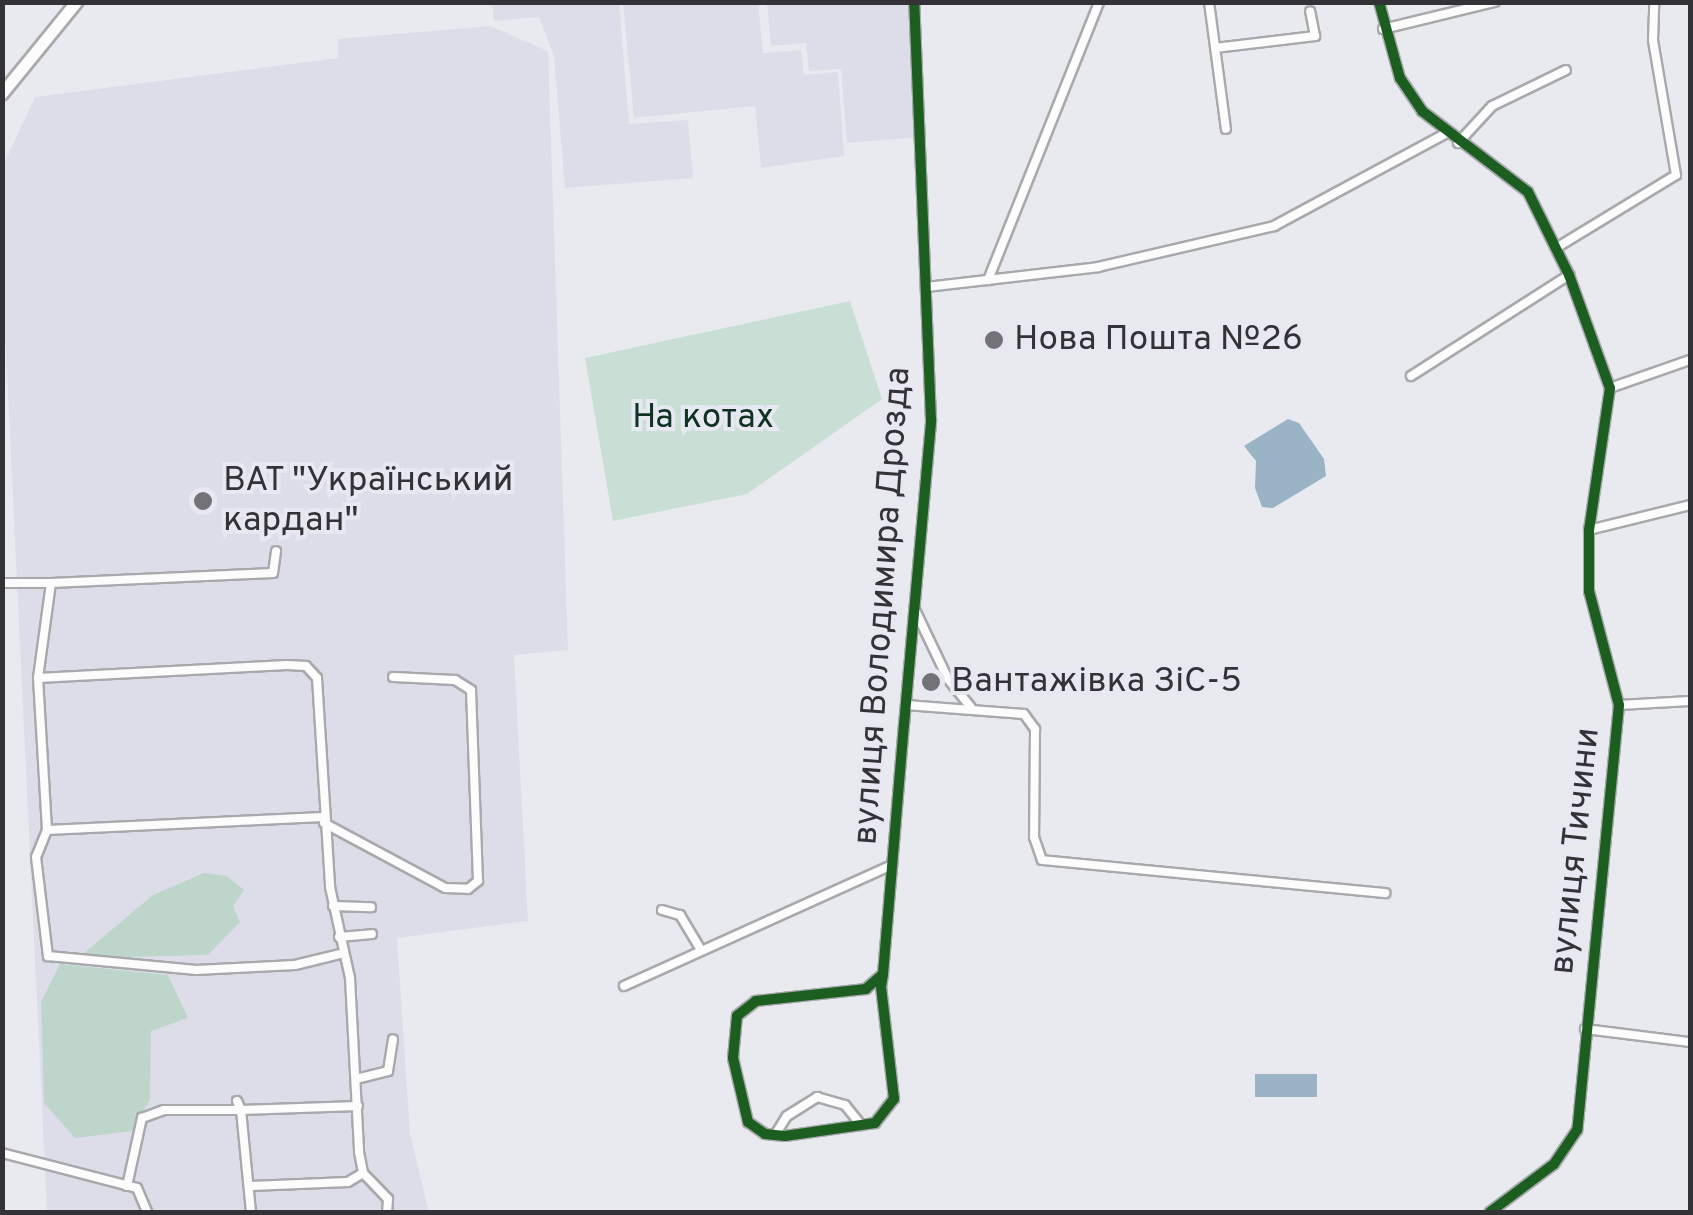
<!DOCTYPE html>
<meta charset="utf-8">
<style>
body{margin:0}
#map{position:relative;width:1693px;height:1215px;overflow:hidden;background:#e9eaef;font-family:Overpass,sans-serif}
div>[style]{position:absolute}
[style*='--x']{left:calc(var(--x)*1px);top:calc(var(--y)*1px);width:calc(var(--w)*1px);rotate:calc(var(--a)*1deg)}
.built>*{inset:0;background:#dddde9}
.green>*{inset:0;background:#c9dfd6}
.forest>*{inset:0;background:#bed5cb}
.water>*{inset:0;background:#9ab3c5;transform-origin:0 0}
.roads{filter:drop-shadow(2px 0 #a8a9ac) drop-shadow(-2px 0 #a8a9ac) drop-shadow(0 2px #a8a9ac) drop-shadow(0 -2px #a8a9ac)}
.street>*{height:8px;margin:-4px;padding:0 4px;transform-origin:4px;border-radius:4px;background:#fcfcfd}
.primary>*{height:11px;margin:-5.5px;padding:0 5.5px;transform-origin:5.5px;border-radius:5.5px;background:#fcfcfd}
.cycleway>*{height:10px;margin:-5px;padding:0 5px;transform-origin:5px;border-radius:5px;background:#1b5e20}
.dots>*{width:28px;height:28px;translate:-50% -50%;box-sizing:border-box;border:5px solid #e7e8f1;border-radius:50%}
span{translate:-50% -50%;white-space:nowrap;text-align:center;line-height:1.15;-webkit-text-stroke:8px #e7e8f1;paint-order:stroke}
.poi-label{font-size:35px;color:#333337}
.left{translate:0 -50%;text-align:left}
.park-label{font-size:35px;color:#0f3223}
.street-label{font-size:35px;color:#333337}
.frame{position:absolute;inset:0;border:5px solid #333337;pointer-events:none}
</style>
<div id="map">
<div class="built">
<i style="clip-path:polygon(492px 3px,619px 3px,629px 124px,688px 120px,693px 178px,565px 188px,554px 56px,539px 17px,494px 21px)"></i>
<i style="clip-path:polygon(623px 3px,758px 3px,763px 53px,801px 50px,804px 75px,838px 72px,844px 156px,761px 168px,755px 106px,634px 118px)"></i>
<i style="clip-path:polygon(767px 3px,909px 3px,920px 137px,847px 143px,841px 69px,809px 71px,806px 43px,771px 46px)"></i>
<i style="clip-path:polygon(490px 26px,548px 51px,568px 650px,514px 655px,528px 921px,397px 938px,410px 1134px,429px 1212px,47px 1212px,3px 289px,2px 168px,35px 97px,338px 58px,338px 39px)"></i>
</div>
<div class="green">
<i style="clip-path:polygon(850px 301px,882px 399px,747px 494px,613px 521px,585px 358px)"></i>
</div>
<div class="forest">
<i style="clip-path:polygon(204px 873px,227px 876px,244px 890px,233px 906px,240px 922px,208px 955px,78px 958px,153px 895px)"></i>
<i style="clip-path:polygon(60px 964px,168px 975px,188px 1018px,151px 1031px,150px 1099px,132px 1131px,75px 1138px,44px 1103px,41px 1002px)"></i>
</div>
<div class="water">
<i style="clip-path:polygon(1288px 419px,1299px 423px,1324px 459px,1326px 476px,1273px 508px,1262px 507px,1255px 488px,1256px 461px,1244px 446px)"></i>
<i style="left:1255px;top:1074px;width:62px;height:23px"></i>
</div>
<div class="roads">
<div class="street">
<i style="--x:1209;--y:2;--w:128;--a:82.4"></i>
<i style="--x:1379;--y:2;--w:79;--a:74.6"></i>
<i style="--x:1400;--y:78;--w:40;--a:56"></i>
<i style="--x:1422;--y:111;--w:133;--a:37.4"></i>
<i style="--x:1528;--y:192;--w:93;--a:63.7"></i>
<i style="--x:1569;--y:275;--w:120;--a:70.1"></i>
<i style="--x:1610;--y:388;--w:144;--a:98.4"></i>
<i style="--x:1589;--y:530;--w:61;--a:90"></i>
<i style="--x:1589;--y:591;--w:118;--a:75.3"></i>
<i style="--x:1619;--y:705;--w:427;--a:95.6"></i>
<i style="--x:1577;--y:1130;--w:41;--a:124.1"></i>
<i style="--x:1554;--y:1164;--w:80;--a:143.1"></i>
<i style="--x:1383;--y:29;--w:115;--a:-13.6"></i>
<i style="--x:1215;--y:48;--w:101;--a:-6.8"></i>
<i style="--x:1315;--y:36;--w:25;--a:-101"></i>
<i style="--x:1458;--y:143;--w:50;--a:-47.4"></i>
<i style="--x:1492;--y:106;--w:82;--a:-25.9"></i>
<i style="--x:1556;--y:248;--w:140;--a:-31.3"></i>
<i style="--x:1676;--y:175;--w:137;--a:-99.7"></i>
<i style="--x:1653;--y:40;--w:38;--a:-88"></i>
<i style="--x:988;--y:280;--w:299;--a:-68.2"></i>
<i style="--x:926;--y:287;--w:173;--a:-6.6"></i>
<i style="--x:1098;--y:267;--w:181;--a:-13.1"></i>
<i style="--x:1274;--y:226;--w:194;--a:-28.3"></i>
<i style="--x:1411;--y:376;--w:188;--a:-32.6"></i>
<i style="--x:1610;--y:388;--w:85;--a:-19.3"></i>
<i style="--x:1589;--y:530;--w:104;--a:-13.9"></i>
<i style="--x:2;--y:583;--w:49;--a:0"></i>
<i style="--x:51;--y:583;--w:96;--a:97.8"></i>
<i style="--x:38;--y:678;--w:249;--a:-3"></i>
<i style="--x:287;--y:665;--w:19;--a:3"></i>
<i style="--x:306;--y:666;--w:16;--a:47"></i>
<i style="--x:317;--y:678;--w:209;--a:86.4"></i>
<i style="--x:330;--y:887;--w:93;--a:77.6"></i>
<i style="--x:350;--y:978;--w:174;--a:87"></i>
<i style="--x:359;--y:1152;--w:21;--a:79"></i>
<i style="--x:363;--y:1173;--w:36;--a:46"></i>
<i style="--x:388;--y:1199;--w:13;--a:94"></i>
<i style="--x:51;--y:583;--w:222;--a:-2.6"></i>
<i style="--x:273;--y:573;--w:22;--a:-82"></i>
<i style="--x:916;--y:612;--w:74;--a:64.5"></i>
<i style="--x:948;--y:679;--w:36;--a:51"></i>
<i style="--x:38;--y:678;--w:152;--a:86.6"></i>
<i style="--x:47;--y:830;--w:276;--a:-2.7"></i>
<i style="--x:906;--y:705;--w:118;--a:4.4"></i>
<i style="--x:1024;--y:714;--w:19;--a:54"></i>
<i style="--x:1035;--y:729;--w:108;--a:90.5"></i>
<i style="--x:1034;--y:837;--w:24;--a:71"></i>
<i style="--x:1042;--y:860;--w:345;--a:5.5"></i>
<i style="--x:1619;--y:705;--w:71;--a:-3.2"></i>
<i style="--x:324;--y:823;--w:137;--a:28.2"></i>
<i style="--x:445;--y:888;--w:23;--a:2"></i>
<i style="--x:468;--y:889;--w:13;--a:-39"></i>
<i style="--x:478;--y:881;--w:191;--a:-92.1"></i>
<i style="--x:471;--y:690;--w:19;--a:-148"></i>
<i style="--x:455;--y:680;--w:62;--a:-177.2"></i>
<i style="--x:47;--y:830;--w:29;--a:112"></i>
<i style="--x:36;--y:857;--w:100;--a:83.1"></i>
<i style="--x:48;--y:956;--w:149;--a:5.4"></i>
<i style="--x:196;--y:970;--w:99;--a:-2.9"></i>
<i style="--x:295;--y:965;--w:50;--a:-13.8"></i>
<i style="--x:333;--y:906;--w:38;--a:2"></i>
<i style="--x:662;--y:910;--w:19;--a:16"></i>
<i style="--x:680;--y:915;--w:37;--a:59"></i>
<i style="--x:339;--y:937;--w:33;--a:-5"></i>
<i style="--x:883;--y:974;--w:23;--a:139"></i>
<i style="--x:866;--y:989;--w:111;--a:173.8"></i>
<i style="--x:756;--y:1001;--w:24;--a:142"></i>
<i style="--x:737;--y:1016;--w:42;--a:95.4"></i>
<i style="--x:733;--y:1058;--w:66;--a:76.8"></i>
<i style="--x:748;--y:1122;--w:21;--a:35"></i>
<i style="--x:765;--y:1134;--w:20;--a:6"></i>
<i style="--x:785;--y:1136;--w:91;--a:-8.2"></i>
<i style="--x:875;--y:1123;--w:31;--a:-52"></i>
<i style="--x:894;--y:1099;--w:113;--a:-96.6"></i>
<i style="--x:881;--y:987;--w:13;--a:-81"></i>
<i style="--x:883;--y:974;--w:250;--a:-85.2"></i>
<i style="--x:904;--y:725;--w:306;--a:-84.9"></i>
<i style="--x:931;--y:420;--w:418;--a:-92.3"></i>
<i style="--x:624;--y:986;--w:294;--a:-24.3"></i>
<i style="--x:1585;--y:1029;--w:106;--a:7.1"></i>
<i style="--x:356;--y:1079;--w:33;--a:-14"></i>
<i style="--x:388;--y:1071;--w:32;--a:-81"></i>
<i style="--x:237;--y:1101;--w:10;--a:66"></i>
<i style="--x:241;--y:1110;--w:117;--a:-2"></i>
<i style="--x:775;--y:1135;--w:22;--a:-58"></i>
<i style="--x:787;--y:1116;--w:36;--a:-32"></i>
<i style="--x:817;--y:1097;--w:29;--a:16"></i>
<i style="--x:845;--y:1105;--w:26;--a:51"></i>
<i style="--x:2;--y:1153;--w:139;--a:14.5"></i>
<i style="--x:137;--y:1188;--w:26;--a:67"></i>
<i style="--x:127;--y:1186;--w:70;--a:-77.6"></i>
<i style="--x:142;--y:1118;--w:23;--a:-20"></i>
<i style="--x:164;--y:1110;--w:77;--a:0"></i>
<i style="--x:241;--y:1110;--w:102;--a:84.4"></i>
<i style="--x:251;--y:1186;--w:97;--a:-2.4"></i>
<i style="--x:348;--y:1182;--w:17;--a:-31"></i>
</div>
<div class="primary">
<i style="--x:2;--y:93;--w:117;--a:-50.9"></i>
</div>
</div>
<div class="cycleway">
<i style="--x:1379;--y:2;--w:79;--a:74.6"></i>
<i style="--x:1400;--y:78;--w:40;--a:56"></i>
<i style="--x:1422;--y:111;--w:133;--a:37.4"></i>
<i style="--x:1528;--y:192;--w:93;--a:63.7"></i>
<i style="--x:1569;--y:275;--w:120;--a:70.1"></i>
<i style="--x:1610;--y:388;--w:144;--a:98.4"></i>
<i style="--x:1589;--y:530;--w:61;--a:90"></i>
<i style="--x:1589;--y:591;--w:118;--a:75.3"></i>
<i style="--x:1619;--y:705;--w:427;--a:95.6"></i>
<i style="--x:1577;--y:1130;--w:41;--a:124.1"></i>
<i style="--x:1554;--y:1164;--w:80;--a:143.1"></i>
<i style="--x:883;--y:974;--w:23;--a:139"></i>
<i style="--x:866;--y:989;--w:111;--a:173.8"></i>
<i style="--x:756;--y:1001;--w:24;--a:142"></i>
<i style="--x:737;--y:1016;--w:42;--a:95.4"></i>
<i style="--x:733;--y:1058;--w:66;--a:76.8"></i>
<i style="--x:748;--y:1122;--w:21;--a:35"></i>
<i style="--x:765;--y:1134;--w:20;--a:6"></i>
<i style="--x:785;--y:1136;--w:91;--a:-8.2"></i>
<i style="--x:875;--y:1123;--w:31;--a:-52"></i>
<i style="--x:894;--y:1099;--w:113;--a:-96.6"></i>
<i style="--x:881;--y:987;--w:13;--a:-81"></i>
<i style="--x:883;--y:974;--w:250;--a:-85.2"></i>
<i style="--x:904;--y:725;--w:306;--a:-84.9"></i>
<i style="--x:931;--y:420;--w:418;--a:-92.3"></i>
</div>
<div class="dots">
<i style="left:994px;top:340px;background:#737377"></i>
<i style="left:203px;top:501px;background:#737377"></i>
<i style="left:931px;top:682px;background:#737377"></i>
</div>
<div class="poi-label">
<span class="left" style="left:1014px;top:340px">Нова Пошта №26</span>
<span class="left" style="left:223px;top:501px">ВАТ "Український<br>кардан"</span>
<span class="left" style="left:951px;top:682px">Вантажівка ЗіС-5</span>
</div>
<div class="park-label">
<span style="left:703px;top:418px">На котах</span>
</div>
<div class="street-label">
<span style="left:883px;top:606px;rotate:-86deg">вулиця Володимира Дрозда</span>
<span style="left:1576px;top:851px;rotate:-84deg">вулиця Тичини</span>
</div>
<div class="frame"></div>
</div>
